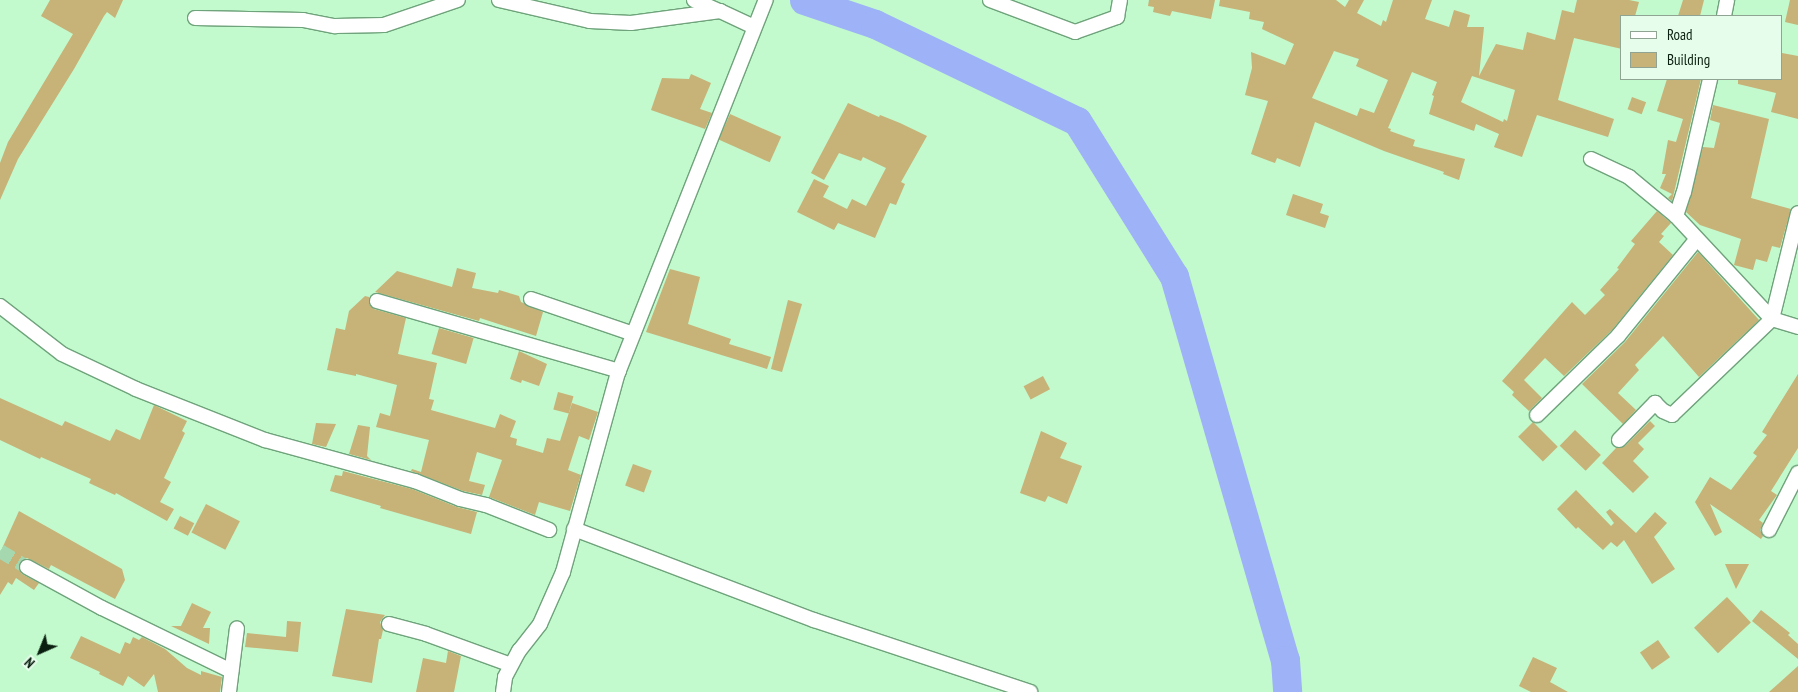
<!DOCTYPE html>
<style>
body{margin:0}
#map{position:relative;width:1798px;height:692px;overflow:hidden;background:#c2f9cd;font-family:"PT Sans Narrow",sans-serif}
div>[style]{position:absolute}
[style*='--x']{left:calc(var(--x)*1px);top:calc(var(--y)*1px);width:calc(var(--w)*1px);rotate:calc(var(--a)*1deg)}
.river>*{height:29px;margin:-14.5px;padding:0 14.5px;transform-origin:14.5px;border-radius:14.5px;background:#9db2f7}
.building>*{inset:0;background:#c7b277;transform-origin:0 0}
.street-tunnel>*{height:14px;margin-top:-7px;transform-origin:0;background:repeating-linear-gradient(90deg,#a6d8b0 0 14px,transparent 0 21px)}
.roads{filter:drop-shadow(1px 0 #6fa37b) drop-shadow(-1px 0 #6fa37b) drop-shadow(0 1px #6fa37b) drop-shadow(0 -1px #6fa37b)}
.street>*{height:14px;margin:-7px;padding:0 7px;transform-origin:7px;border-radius:7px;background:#fff}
span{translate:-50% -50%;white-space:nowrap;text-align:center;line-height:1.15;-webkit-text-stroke:4.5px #e7fdeb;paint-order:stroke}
.legend{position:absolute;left:1620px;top:15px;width:162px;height:65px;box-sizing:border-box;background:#e7fdeb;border:1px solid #8fa493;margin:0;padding:6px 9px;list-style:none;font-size:15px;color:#0a1f0f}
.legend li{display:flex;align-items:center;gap:10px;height:25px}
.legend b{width:25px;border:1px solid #8fa493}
.north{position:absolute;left:15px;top:627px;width:50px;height:50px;-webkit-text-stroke:4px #e7fdeb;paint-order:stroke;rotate:224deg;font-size:14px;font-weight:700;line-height:20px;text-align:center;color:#0a1f0f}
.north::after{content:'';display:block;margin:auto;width:18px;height:22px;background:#0a1f0f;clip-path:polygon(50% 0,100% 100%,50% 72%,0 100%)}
</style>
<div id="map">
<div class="river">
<i style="--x:804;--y:0;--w:75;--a:18.7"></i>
<i style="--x:875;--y:24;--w:224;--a:25.7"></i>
<i style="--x:1077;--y:121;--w:183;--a:58"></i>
<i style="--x:1174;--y:276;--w:400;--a:73.9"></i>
<i style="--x:1285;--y:660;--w:32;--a:86"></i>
</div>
<div class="building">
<i style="clip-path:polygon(50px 0,123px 0,115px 18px,107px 12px,104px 16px,74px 69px,18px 159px,0 200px,0 163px,8px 142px,73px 34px,41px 16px)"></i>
<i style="clip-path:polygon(1149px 0,1215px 0,1211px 19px,1172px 11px,1170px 16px,1153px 12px,1154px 7px,1148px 6px)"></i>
<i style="clip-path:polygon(evenodd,1220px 0,1336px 0,1345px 7px,1349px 0,1364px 0,1357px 13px,1381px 26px,1383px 20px,1386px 22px,1393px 0,1432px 0,1425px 19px,1449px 27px,1454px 10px,1470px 15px,1467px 27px,1484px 27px,1479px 76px,1496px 44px,1523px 50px,1527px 32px,1555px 40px,1562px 10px,1574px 13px,1577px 0,1629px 0,1639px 2px,1635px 16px,1622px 16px,1622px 49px,1574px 38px,1558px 100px,1614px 119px,1608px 137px,1537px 115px,1522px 157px,1494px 147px,1499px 134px,1476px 124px,1474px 131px,1429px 114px,1434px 96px,1432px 95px,1437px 82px,1412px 72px,1388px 128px,1391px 129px,1390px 131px,1415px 140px,1413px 146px,1465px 159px,1459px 180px,1443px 174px,1444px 172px,1384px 151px,1315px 122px,1300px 167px,1277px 158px,1275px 163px,1251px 154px,1268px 101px,1245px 95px,1252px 68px,1251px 52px,1285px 65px,1294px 44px,1262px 29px,1264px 22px,1249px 19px,1250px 12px,1219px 6px,1220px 0,1334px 51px,1359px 59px,1356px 66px,1388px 80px,1374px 113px,1360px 108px,1357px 116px,1312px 98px,1334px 51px,1220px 0,1472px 76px,1515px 90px,1507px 121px,1504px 119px,1503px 122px,1461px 102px,1472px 76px)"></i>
<i style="clip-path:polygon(1683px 0,1704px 0,1700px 16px,1678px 16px)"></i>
<i style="clip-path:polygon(1790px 0,1798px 0,1798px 25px,1785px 22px)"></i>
<i style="clip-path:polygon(1782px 53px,1798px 56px,1798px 119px,1771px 112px,1776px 93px,1738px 84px,1738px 79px,1782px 79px)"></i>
<i style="clip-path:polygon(691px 74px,711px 83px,700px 109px,712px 113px,705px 129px,651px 110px,662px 78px,689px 79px)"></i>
<i style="clip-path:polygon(1667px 79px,1701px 79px,1672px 201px,1668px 198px,1672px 194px,1660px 188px,1666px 174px,1662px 174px,1668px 140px,1676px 142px,1683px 119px,1657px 111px)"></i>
<i style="left:1632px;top:97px;width:15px;height:13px;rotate:20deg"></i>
<i style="clip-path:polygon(848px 103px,879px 117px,880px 115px,900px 123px,927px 136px,901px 182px,905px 184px,896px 205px,890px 203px,875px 238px,838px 223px,834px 230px,797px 212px,814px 179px,829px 186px,823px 197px,847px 209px,852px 199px,866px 206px,886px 168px,863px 157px,861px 161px,839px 153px,824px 180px,811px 173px)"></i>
<i style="clip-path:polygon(1713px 105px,1769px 119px,1751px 198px,1791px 209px,1780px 248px,1772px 246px,1767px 262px,1756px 259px,1753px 270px,1734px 265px,1741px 239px,1700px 225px,1686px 212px,1703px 147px,1714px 148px,1720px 123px,1710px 120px)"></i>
<i style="left:730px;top:114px;width:56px;height:28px;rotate:24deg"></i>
<i style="clip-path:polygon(1293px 194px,1323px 204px,1320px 213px,1329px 216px,1325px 228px,1286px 215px)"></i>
<i style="clip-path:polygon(1657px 211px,1671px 223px,1661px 234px,1664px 236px,1659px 242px,1673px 255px,1612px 330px,1564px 376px,1545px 358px,1524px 380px,1542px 398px,1529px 411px,1512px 395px,1514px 392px,1502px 381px,1572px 302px,1585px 315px,1605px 295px,1600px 290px,1619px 269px,1617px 268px,1635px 244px,1631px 241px)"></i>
<i style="clip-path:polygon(1698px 252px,1759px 320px,1699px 377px,1663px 336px,1635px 365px,1639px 370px,1618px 393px,1636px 410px,1623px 424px,1582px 384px,1625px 342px)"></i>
<i style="clip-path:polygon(457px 268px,476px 273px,472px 288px,498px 293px,499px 290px,519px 296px,521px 302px,543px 312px,536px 336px,480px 318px,479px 321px,375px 292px,397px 271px,452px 287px)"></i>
<i style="clip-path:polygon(670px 269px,700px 277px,688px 324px,731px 339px,729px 344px,771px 357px,767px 369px,646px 332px)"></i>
<i style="clip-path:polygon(365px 296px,369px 297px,369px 304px,374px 309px,406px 318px,398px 354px,437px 363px,429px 399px,434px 400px,431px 410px,495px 428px,500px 414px,516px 421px,510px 437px,517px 439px,516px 445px,543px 453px,547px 438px,560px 441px,572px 403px,598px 412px,589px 440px,579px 436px,568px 470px,581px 475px,570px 511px,539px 502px,535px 515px,489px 497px,502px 460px,477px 452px,469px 481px,485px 485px,482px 495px,463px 491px,411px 471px,412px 469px,421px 472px,429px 440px,376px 427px,380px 413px,390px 416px,397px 385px,356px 374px,356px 376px,327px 370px,336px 328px,345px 330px,349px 311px)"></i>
<i style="clip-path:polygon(788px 300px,802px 304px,782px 372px,771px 369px)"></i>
<i style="left:439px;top:328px;width:36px;height:27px;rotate:16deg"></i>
<i style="clip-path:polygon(519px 351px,547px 364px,539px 386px,522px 380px,521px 383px,510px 379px)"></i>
<i style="clip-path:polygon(1798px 374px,1798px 448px,1771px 491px,1777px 495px,1759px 520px,1763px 523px,1760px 530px,1763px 536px,1761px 539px,1710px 504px,1722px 532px,1715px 536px,1695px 502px,1710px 477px,1731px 490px,1757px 456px,1753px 453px,1767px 435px,1762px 432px)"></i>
<i style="left:1043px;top:376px;width:15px;height:22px;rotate:62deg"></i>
<i style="left:558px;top:392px;width:16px;height:18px;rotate:15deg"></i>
<i style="clip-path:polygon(0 398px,62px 426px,65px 421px,110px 441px,116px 429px,140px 440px,154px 405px,187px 421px,182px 431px,185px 433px,164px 478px,171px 482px,160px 502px,174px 509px,167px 521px,116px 493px,115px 495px,89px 483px,91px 479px,41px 457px,40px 459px,0 440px)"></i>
<i style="clip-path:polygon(1650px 421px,1655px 426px,1638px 443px,1644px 449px,1633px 461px,1649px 477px,1633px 493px,1602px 463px,1616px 448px,1625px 446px)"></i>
<i style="left:1533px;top:422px;width:35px;height:21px;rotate:45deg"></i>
<i style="clip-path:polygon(316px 423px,336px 424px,326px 447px,312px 444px)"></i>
<i style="clip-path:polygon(358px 425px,370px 427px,367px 456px,371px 460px,349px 454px)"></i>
<i style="left:1575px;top:430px;width:36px;height:22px;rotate:44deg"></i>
<i style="clip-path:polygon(1041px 431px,1067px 443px,1060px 458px,1082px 466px,1067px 504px,1048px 496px,1045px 502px,1020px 493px)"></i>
<i style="left:633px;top:464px;width:20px;height:23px;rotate:20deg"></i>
<i style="clip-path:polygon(343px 471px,412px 489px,457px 507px,477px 512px,471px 534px,380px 508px,381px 506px,330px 491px,335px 475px,342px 476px)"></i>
<i style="clip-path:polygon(1576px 490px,1611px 526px,1614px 523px,1606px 512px,1610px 509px,1636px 533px,1655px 512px,1667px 523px,1654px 537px,1675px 569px,1652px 584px,1624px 540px,1617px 547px,1611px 542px,1603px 550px,1578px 527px,1576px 529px,1557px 509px)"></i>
<i style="left:206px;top:504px;width:38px;height:32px;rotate:27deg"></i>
<i style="clip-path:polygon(19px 511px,122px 569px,125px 580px,115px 599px,51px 565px,49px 569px,27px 558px,22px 560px,18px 568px,22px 574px,39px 583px,34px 590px,16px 578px,12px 585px,8px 582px,0 595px,0 553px)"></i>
<i style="left:180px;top:516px;width:16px;height:14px;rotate:27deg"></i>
<i style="clip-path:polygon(1725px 564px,1749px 564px,1736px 589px)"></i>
<i style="left:1727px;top:597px;width:35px;height:45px;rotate:47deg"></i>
<i style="clip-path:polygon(192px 603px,211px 612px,203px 628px,210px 628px,209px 644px,171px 626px,181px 626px)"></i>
<i style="clip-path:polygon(346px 609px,385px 615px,380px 622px,383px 630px,381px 639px,379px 639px,372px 683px,332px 676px)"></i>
<i style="clip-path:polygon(1761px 610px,1790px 633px,1788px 635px,1798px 644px,1798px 659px,1752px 621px)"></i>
<i style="clip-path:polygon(287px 621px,301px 622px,298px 652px,245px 647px,247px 633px,286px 637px)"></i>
<i style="clip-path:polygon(81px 636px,120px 654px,125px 642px,130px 644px,133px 637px,139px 640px,142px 637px,165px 649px,187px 668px,201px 675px,201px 671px,222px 677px,220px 692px,158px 692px,154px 674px,144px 687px,128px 676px,123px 686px,99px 674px,100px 672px,70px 658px)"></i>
<i style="left:1658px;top:640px;width:21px;height:22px;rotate:55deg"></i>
<i style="clip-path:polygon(448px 651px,461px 656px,454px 692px,416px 692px,423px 658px,446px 663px)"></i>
<i style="clip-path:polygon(1533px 657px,1557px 668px,1550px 682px,1568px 692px,1531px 692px,1519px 686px)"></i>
<i style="clip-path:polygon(1798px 666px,1798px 692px,1769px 692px)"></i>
</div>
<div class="street-tunnel">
<i style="--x:0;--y:551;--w:31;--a:31"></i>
</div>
<div class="roads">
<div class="street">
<i style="--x:499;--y:0;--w:93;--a:13"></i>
<i style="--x:590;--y:21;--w:41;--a:2.8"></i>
<i style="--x:631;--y:23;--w:90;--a:-7.7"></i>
<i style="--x:720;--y:11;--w:38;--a:25"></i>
<i style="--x:694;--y:0;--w:27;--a:24"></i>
<i style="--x:990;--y:0;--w:91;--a:20.6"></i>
<i style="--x:1075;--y:32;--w:45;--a:-19.7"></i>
<i style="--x:1117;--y:17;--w:17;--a:-80"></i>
<i style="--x:1724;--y:16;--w:16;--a:-79"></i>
<i style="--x:195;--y:18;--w:108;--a:1.1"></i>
<i style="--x:303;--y:20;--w:33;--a:11"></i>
<i style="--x:335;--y:26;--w:49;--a:-1.2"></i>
<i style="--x:384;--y:25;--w:78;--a:-18.7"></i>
<i style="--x:1591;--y:159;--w:42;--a:25.3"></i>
<i style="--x:1629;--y:177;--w:61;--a:39.7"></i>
<i style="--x:1676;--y:216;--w:141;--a:47"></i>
<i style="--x:1772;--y:319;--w:27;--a:17"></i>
<i style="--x:1676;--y:216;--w:25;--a:-72"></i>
<i style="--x:1684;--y:192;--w:116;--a:-77"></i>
<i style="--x:531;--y:299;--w:108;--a:18.9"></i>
<i style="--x:377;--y:301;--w:252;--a:16.1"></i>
<i style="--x:0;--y:306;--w:78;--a:37.7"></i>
<i style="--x:62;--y:354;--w:82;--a:25.3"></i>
<i style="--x:136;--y:389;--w:139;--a:21.6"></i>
<i style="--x:265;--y:440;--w:156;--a:15.3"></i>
<i style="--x:415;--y:481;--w:48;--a:21.8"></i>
<i style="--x:460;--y:499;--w:27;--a:13"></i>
<i style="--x:486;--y:505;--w:68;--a:21.6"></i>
<i style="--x:1537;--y:415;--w:113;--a:-44.3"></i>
<i style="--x:1618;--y:336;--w:124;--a:-50.9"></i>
<i style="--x:1619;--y:440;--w:52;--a:-45.8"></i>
<i style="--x:1655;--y:403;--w:11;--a:45"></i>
<i style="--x:1663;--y:411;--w:10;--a:24"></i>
<i style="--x:1672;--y:415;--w:139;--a:-43.8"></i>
<i style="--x:1772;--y:319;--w:109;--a:-76.2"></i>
<i style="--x:574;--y:529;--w:257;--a:20.8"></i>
<i style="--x:814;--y:620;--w:228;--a:18.4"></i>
<i style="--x:1769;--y:530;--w:64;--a:-63"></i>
<i style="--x:27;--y:567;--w:85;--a:28.7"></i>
<i style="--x:102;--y:608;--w:144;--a:26"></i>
<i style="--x:389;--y:624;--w:38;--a:15"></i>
<i style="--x:426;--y:634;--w:90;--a:20"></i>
<i style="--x:229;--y:692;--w:64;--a:-82.9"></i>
<i style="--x:503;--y:692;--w:15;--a:-82"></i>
<i style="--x:505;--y:677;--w:30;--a:-62"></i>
<i style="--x:519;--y:651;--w:34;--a:-52"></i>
<i style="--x:540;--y:624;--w:57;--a:-66.1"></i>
<i style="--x:563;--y:572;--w:206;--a:-74.6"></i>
<i style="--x:618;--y:373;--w:401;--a:-68.4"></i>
</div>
</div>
<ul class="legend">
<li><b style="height:6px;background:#fff"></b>Road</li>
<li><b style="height:14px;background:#c7b277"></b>Building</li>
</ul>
<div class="north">N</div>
</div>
